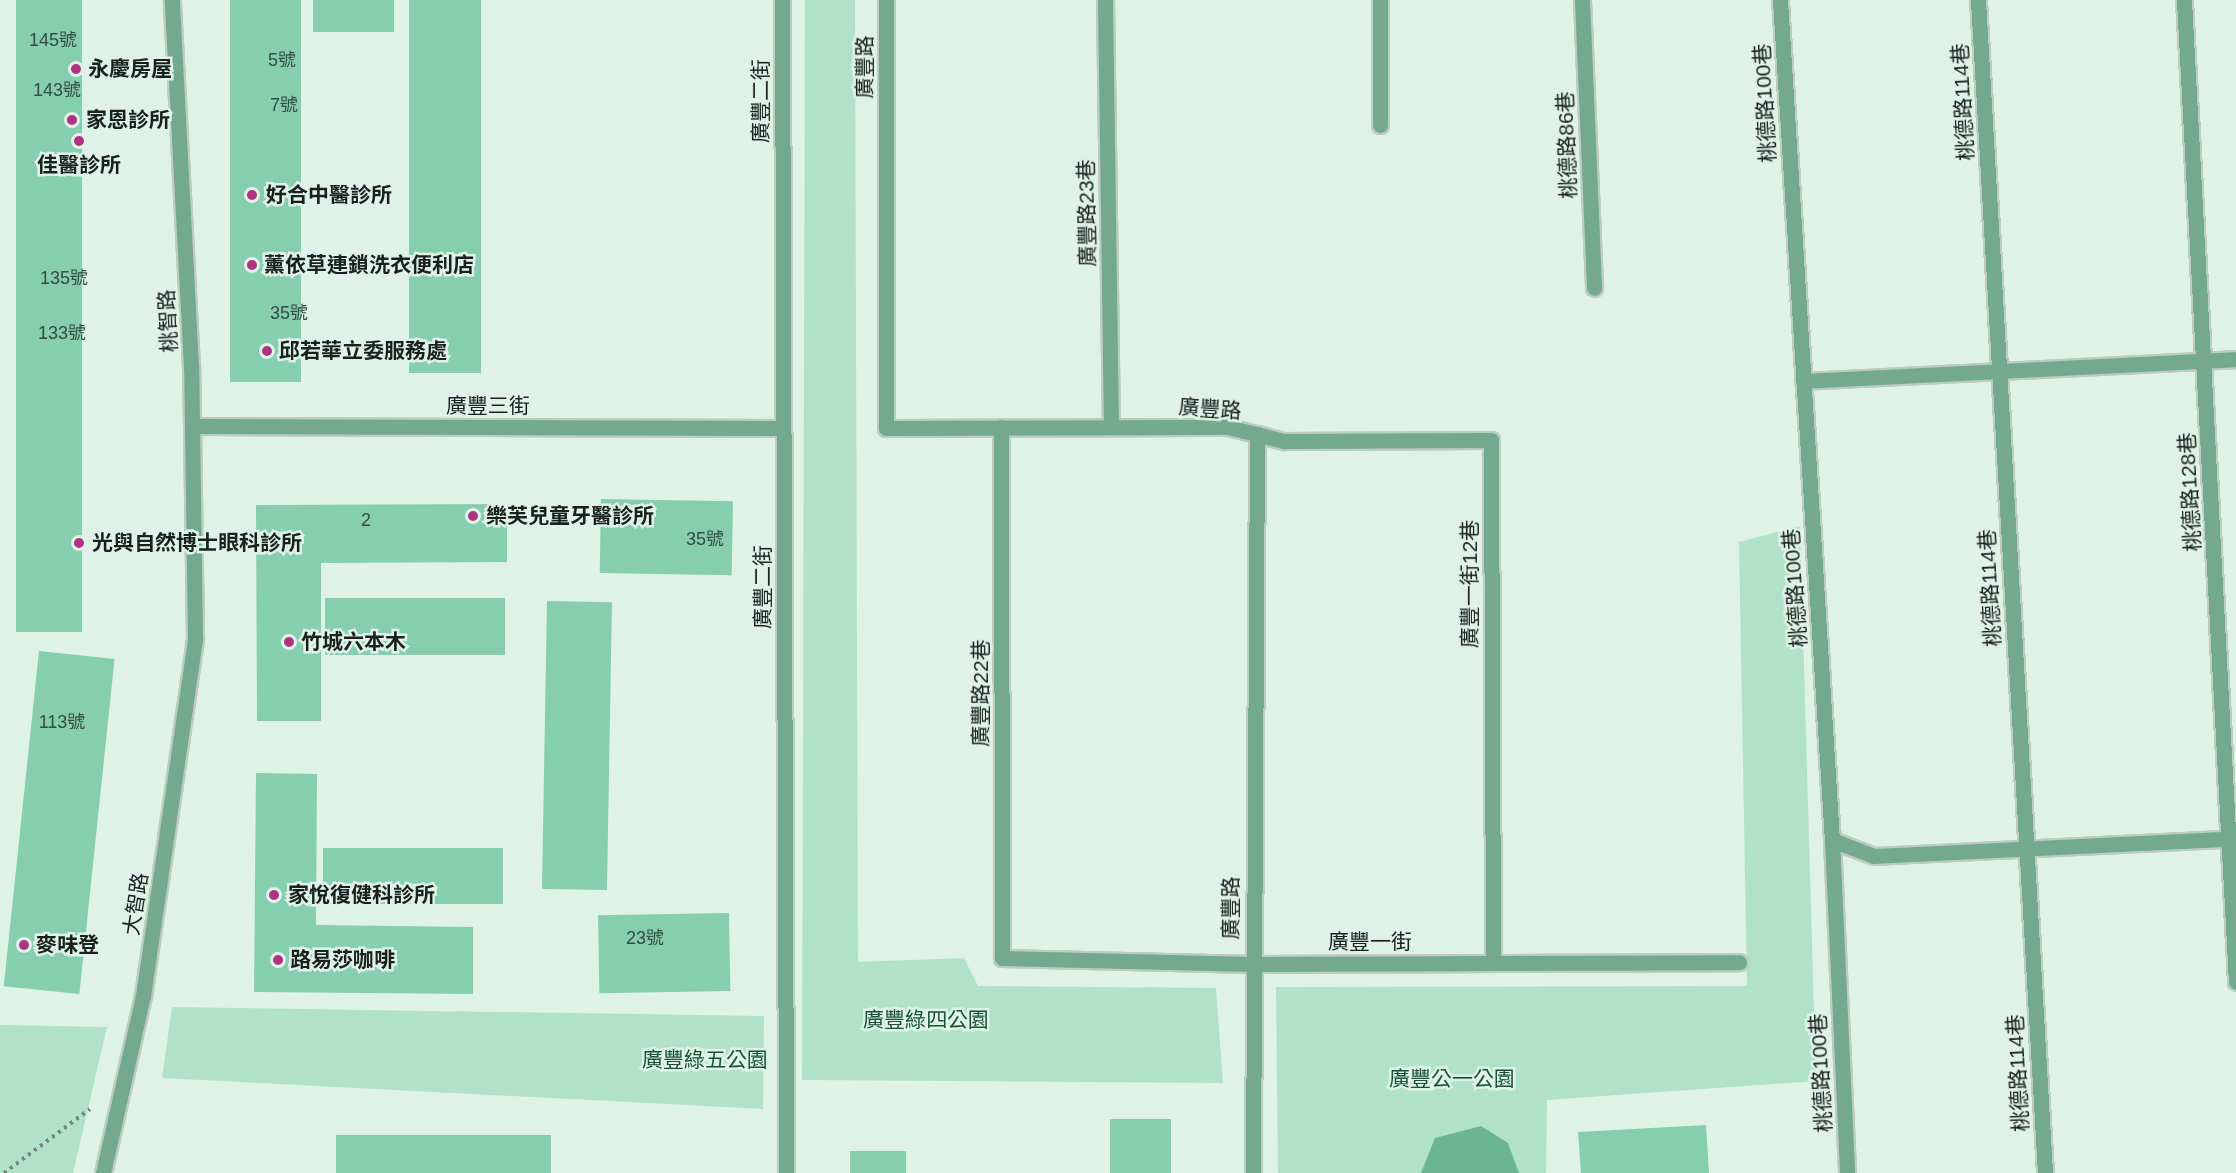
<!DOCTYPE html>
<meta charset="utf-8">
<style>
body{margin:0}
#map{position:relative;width:2236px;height:1173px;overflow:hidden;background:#dff2e9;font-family:Arial,"Noto Sans TC",sans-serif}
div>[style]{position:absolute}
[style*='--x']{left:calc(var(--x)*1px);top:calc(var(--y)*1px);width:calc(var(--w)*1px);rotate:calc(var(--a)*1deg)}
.green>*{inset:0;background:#b0e2cb}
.water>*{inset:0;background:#6db496}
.building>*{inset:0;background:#86ceaf;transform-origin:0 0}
.path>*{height:4px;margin-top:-2px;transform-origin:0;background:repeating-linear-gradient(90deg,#78857f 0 3px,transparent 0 7.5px)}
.roads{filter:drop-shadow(2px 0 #bcccc4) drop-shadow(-2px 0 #bcccc4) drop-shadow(0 2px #bcccc4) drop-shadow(0 -2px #bcccc4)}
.service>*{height:15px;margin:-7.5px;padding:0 7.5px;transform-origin:7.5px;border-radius:7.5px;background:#73a891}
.minor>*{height:15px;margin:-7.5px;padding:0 7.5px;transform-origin:7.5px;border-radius:7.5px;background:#73a891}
.dots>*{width:16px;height:16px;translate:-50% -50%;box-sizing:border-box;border:3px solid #dff2e9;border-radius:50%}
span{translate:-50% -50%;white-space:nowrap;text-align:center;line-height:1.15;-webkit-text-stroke:5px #dff2e9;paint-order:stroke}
.number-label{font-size:18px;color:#354c42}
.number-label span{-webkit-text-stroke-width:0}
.street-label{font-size:21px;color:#1a201d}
.poi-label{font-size:21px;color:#1a201d;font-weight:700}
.left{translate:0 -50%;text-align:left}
.park-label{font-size:21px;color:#17513c}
</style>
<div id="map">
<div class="green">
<i style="clip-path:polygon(805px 0,855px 0,858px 962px,964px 958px,978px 986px,1216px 988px,1223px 1083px,802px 1080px)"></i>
<i style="clip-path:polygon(1800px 526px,1816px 1081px,1547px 1100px,1546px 1173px,1278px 1173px,1276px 987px,1747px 986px,1739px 542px)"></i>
<i style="clip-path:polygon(172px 1007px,764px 1016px,763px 1109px,162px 1078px)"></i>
<i style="clip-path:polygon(0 1025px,107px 1027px,73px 1173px,0 1173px)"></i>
</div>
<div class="water">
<i style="clip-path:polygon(1481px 1126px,1508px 1143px,1519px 1173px,1421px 1173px,1435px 1138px)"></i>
</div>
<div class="building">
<i style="left:16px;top:0;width:66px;height:632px"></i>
<i style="left:230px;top:0;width:71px;height:382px"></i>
<i style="left:313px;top:0;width:81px;height:32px"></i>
<i style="left:409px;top:0;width:72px;height:373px"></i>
<i style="left:601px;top:499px;width:132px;height:74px;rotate:1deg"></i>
<i style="clip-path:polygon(507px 504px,507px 562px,321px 563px,321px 721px,257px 721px,256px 505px)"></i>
<i style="left:325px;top:598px;width:180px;height:57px"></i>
<i style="left:547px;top:601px;width:65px;height:288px;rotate:1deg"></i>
<i style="left:39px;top:651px;width:76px;height:337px;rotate:6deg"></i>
<i style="clip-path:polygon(256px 773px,317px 774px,316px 925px,473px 927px,473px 994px,254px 992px)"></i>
<i style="left:323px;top:848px;width:180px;height:56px"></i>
<i style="left:729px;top:913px;width:78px;height:131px;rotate:89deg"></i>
<i style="left:1110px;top:1119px;width:61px;height:54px"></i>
<i style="clip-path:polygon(1706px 1125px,1709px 1173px,1581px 1173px,1578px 1132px)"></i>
<i style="left:551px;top:1135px;width:38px;height:215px;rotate:90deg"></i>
<i style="left:850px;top:1151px;width:56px;height:22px"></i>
</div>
<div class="path">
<i style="--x:4;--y:1173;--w:107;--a:-36.7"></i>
</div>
<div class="roads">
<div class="service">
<i style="--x:1105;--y:0;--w:425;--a:89.2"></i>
<i style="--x:1582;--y:0;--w:288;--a:87.6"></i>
<i style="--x:1780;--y:0;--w:842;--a:86.46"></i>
<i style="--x:1832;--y:840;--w:333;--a:87.4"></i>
<i style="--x:1978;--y:0;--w:1175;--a:86.73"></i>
<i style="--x:2184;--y:0;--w:983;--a:86.97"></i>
<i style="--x:1380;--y:125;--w:125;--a:-90"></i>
<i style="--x:1803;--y:381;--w:434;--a:-2.9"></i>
<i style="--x:1001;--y:427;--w:531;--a:89.89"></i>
<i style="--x:1257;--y:434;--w:28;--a:15"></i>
<i style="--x:1284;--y:441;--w:207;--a:-0.3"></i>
<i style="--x:1491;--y:440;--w:523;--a:89.78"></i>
<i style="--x:1832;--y:840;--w:45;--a:20.9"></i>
<i style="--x:1874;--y:856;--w:362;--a:-2.8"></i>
</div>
<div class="minor">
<i style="--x:782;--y:0;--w:1173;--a:89.8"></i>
<i style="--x:886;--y:0;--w:428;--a:90"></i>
<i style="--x:886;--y:428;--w:342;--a:-0.2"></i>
<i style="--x:1228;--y:427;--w:30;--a:14"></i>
<i style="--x:1257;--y:434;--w:739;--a:90.31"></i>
<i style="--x:192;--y:426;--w:591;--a:0.19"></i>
<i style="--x:1002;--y:958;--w:250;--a:1.4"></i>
<i style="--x:1252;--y:964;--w:487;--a:-0.2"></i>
<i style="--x:103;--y:1173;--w:181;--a:-77.3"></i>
<i style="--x:143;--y:996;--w:361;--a:-81.7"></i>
<i style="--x:195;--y:639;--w:272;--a:-90.8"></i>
<i style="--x:191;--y:367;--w:367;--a:-93"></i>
</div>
</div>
<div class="dots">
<i style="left:76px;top:69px;background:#b03383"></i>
<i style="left:72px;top:120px;background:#b03383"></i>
<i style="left:79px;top:141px;background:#b03383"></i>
<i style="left:252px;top:195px;background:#b03383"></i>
<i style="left:252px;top:265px;background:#b03383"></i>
<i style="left:267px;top:351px;background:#b03383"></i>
<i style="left:473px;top:516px;background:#b03383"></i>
<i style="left:79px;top:543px;background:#b03383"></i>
<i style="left:289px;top:642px;background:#b03383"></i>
<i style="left:274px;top:895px;background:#b03383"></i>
<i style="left:24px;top:945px;background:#b03383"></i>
<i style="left:278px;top:960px;background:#b03383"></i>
</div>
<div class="number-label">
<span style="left:53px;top:40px">145號</span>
<span style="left:282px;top:60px">5號</span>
<span style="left:57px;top:90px">143號</span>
<span style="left:284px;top:105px">7號</span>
<span style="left:64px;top:278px">135號</span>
<span style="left:289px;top:313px">35號</span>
<span style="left:62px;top:333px">133號</span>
<span style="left:366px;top:520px">2</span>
<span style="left:705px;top:539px">35號</span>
<span style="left:62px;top:722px">113號</span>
<span style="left:645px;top:938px">23號</span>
</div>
<div class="street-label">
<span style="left:865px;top:67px;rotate:-90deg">廣豐路</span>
<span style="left:761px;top:101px;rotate:-90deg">廣豐二街</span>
<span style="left:1963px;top:102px;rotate:-93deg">桃德路114巷</span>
<span style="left:1765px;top:103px;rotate:-93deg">桃德路100巷</span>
<span style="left:1567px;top:145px;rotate:-92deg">桃德路86巷</span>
<span style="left:1087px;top:213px;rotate:-91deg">廣豐路23巷</span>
<span style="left:168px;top:321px;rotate:-93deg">桃智路</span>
<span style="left:488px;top:406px">廣豐三街</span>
<span style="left:1210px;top:409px;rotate:4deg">廣豐路</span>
<span style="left:2190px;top:492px;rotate:-93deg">桃德路128巷</span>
<span style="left:1470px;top:584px;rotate:-90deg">廣豐一街12巷</span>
<span style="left:763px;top:587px;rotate:-90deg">廣豐二街</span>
<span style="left:1795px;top:588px;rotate:-94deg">桃德路100巷</span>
<span style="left:1990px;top:588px;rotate:-93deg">桃德路114巷</span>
<span style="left:981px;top:693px;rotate:-90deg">廣豐路22巷</span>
<span style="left:136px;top:904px;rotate:-81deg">大智路</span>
<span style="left:1231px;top:908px;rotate:-90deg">廣豐路</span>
<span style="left:1370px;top:942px">廣豐一街</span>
<span style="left:1821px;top:1073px;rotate:-93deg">桃德路100巷</span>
<span style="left:2018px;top:1073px;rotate:-93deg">桃德路114巷</span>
</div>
<div class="poi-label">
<span class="left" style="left:88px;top:69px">永慶房屋</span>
<span class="left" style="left:86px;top:120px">家恩診所</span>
<span style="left:79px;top:165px">佳醫診所</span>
<span class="left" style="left:266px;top:195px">好合中醫診所</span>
<span class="left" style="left:264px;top:265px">薰依草連鎖洗衣便利店</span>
<span class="left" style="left:279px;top:351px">邱若華立委服務處</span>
<span class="left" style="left:486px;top:516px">樂芙兒童牙醫診所</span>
<span class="left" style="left:92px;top:543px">光與自然博士眼科診所</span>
<span class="left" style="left:301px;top:642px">竹城六本木</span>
<span class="left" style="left:288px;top:895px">家悅復健科診所</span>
<span class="left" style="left:36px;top:945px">麥味登</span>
<span class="left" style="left:290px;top:960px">路易莎咖啡</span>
</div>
<div class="park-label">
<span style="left:926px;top:1020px">廣豐綠四公園</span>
<span style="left:705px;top:1060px">廣豐綠五公園</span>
<span style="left:1452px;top:1079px">廣豐公一公園</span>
</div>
</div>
